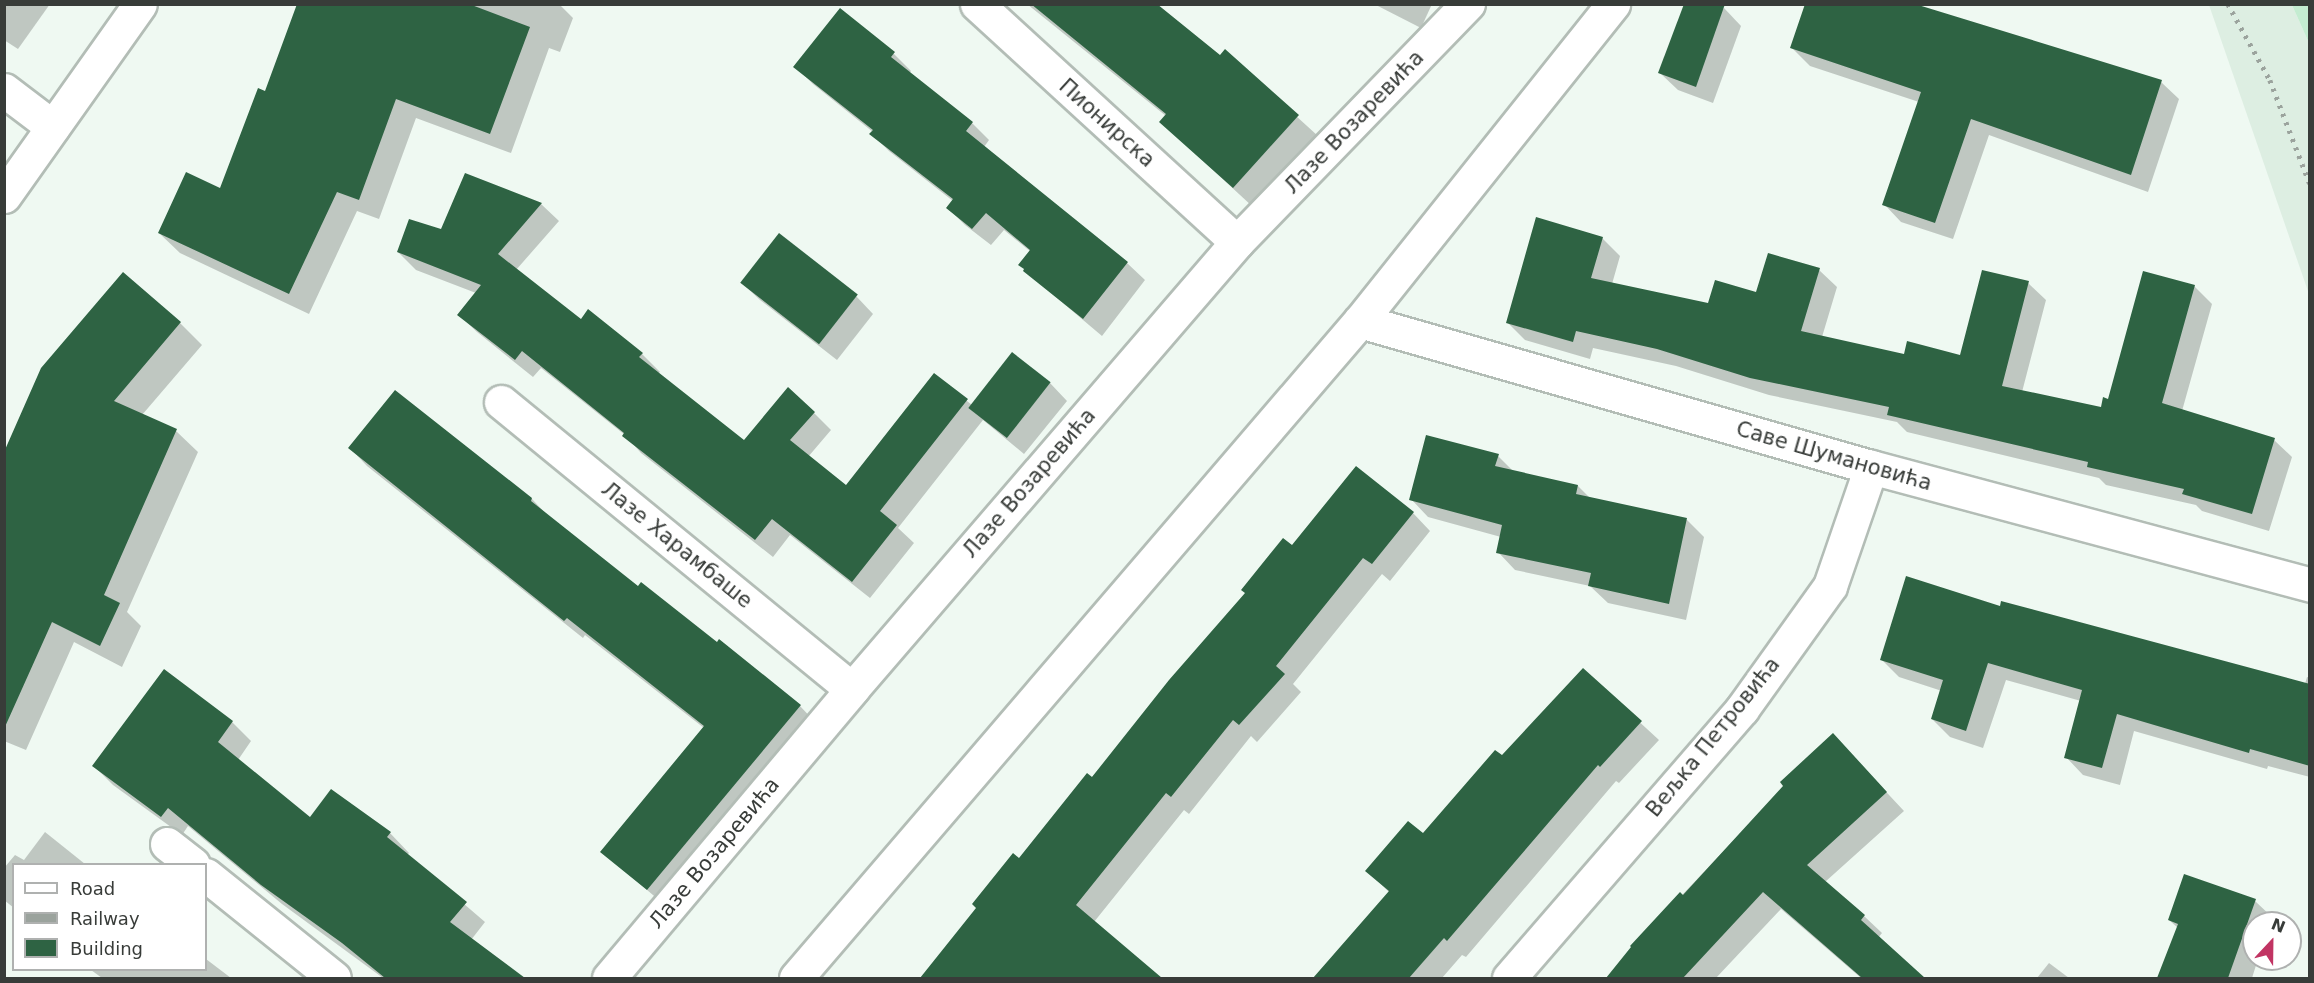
<!DOCTYPE html>
<meta charset="utf-8">
<style>
body{margin:0}
#map{position:relative;width:2314px;height:983px;overflow:hidden;background:#eff9f2;font-family:"DejaVu Sans",sans-serif}
div>[style]{position:absolute}
[style*='--x']{left:calc(var(--x)*1px);top:calc(var(--y)*1px);width:calc(var(--w)*1px);rotate:calc(var(--a)*1deg)}
.built>*{inset:0;background:#ddeee2}
.green>*{inset:0;background:#c4ecd1}
.shadow>*{inset:0;background:#0003}
.building>*{inset:0;background:#2e6343;transform-origin:0 0}
.roads{filter:drop-shadow(2px 0 #b3bdb6) drop-shadow(-2px 0 #b3bdb6) drop-shadow(0 2px #b3bdb6) drop-shadow(0 -2px #b3bdb6)}
.minor>*{height:33px;margin:-16.5px;padding:0 16.5px;transform-origin:16.5px;border-radius:16.5px;background:#fff}
.rail>*{height:4.5px;margin-top:-2.25px;transform-origin:0;background:repeating-linear-gradient(90deg,#9ba39d 0 3px,transparent 0 9px)}
span{translate:-50% -50%;white-space:nowrap;text-align:center;line-height:1.15;-webkit-text-stroke:6px #fff;paint-order:stroke}
.street-label{font-size:21px;color:#383c39}
.frame{position:absolute;inset:0;border:6px solid #383c39;pointer-events:none}
.legend{position:absolute;left:12px;top:863px;width:195px;height:108px;box-sizing:border-box;background:#fff;border:2px solid #afb1b0;margin:0;padding:8px 10px;list-style:none;font-size:18px;color:#383c39}
.legend li{display:flex;align-items:center;gap:12px;height:30px}
.legend b{width:30px;border:2px solid #afb1b0}
.north{position:absolute;left:2242px;top:911px;width:60px;height:60px;box-sizing:border-box;background:#fff;border:2px solid #afb1b0;border-radius:50%;rotate:22deg;font-size:16px;font-weight:700;line-height:24px;text-align:center;color:#383c39}
.north::after{content:'';display:block;margin:auto;width:21px;height:27px;background:#c13463;clip-path:polygon(50% 0,100% 100%,50% 72%,0 100%)}
</style>
<div id="map">
<div class="built">
<i style="clip-path:polygon(2209px 5px,2292px 5px,2309px 43px,2309px 294px)"></i>
</div>
<div class="green">
<i style="clip-path:polygon(2292px 5px,2309px 5px,2309px 43px)"></i>
</div>
<div class="shadow">
<i style="clip-path:polygon(4px 4px,50px 4px,18px 49px,4px 40px)"></i>
<i style="clip-path:polygon(311px 4px,559px 4px,573px 18px,560px 52px,549px 48px,511px 153px,416px 118px,379px 219px,357px 211px,309px 314px,180px 253px,159px 233px,221px 190px)"></i>
<i style="clip-path:polygon(1027px 4px,1154px 4px,1220px 57px,1225px 51px,1318px 136px,1253px 207px,1161px 122px,1166px 116px)"></i>
<i style="clip-path:polygon(1374px 4px,1432px 4px,1421px 28px)"></i>
<i style="clip-path:polygon(1724px 8px,1741px 26px,1713px 103px,1678px 90px,1660px 73px)"></i>
<i style="clip-path:polygon(1792px 48px,2161px 82px,2179px 99px,2148px 192px,1989px 135px,1953px 239px,1901px 222px,1884px 204px,1919px 102px,1810px 66px)"></i>
<i style="clip-path:polygon(894px 54px,911px 71px,909px 74px,972px 123px,989px 140px,984px 147px,1127px 263px,1145px 280px,1102px 336px,1025px 271px,1031px 252px,1004px 230px,991px 245px,965px 225px,948px 208px,953px 201px,889px 151px,871px 133px,873px 132px,813px 84px,795px 66px)"></i>
<i style="clip-path:polygon(466px 175px,541px 204px,559px 221px,516px 270px,581px 321px,589px 311px,642px 354px,660px 372px,658px 374px,744px 442px,814px 413px,831px 430px,808px 457px,846px 487px,934px 375px,972px 405px,1050px 383px,1067px 401px,1024px 454px,983px 420px,898px 528px,914px 543px,870px 598px,790px 535px,773px 557px,641px 453px,625px 435px,541px 368px,533px 377px,477px 332px,459px 315px,476px 293px,416px 270px,398px 252px,442px 231px)"></i>
<i style="clip-path:polygon(1602px 238px,1620px 256px,1612px 284px,1709px 305px,1757px 294px,1819px 270px,1837px 287px,1822px 337px,1905px 355px,1962px 357px,2028px 283px,2046px 300px,2022px 392px,2102px 409px,2194px 286px,2212px 304px,2182px 411px,2274px 440px,2292px 457px,2269px 531px,2202px 511px,2196px 505px,2106px 485px,2099px 478px,1907px 432px,1897px 422px,1769px 395px,1676px 366px,1593px 348px,1590px 359px,1525px 340px,1508px 323px)"></i>
<i style="clip-path:polygon(742px 283px,856px 296px,873px 314px,837px 360px,760px 300px)"></i>
<i style="clip-path:polygon(180px 323px,202px 345px,142px 415px,176px 431px,198px 452px,127px 612px,141px 626px,122px 667px,74px 642px,26px 750px,4px 741px,4px 447px,8px 449px)"></i>
<i style="clip-path:polygon(350px 448px,532px 499px,549px 517px,638px 588px,800px 706px,817px 724px,666px 906px,602px 852px,704px 728px,585px 635px,583px 638px,367px 466px)"></i>
<i style="clip-path:polygon(1498px 456px,1514px 472px,1578px 486px,1590px 498px,1687px 520px,1704px 537px,1686px 620px,1608px 603px,1590px 586px,1515px 570px,1498px 552px,1501px 537px,1428px 517px,1411px 499px)"></i>
<i style="clip-path:polygon(1413px 513px,1430px 531px,1390px 581px,1382px 574px,1293px 684px,1301px 692px,1257px 742px,1251px 736px,1189px 814px,1184px 810px,1094px 922px,1159px 978px,922px 978px,978px 908px,1292px 547px)"></i>
<i style="clip-path:polygon(2001px 608px,2305px 684px,2307px 677px,2310px 678px,2310px 777px,2268px 766px,2267px 769px,2134px 731px,2120px 785px,2083px 775px,2066px 757px,2081px 701px,2006px 680px,1983px 748px,1950px 737px,1932px 719px,1942px 691px,1899px 677px,1882px 660px)"></i>
<i style="clip-path:polygon(1583px 670px,1659px 740px,1619px 783px,1616px 781px,1466px 957px,1462px 955px,1442px 978px,1320px 978px,1317px 976px,1389px 892px,1367px 871px,1423px 835px,1502px 758px)"></i>
<i style="clip-path:polygon(232px 722px,251px 741px,238px 760px,310px 820px,390px 833px,409px 853px,407px 855px,485px 922px,471px 940px,522px 978px,383px 978px,282px 904px,188px 826px,182px 835px,113px 785px,94px 766px)"></i>
<i style="clip-path:polygon(1833px 735px,1904px 811px,1825px 882px,1864px 916px,1882px 933px,1878px 938px,1923px 978px,1861px 978px,1781px 909px,1716px 978px,1608px 978px,1633px 947px)"></i>
<i style="clip-path:polygon(45px 832px,85px 864px,14px 864px,14px 908px,4px 900px,4px 868px,15px 855px,24px 860px)"></i>
<i style="clip-path:polygon(2310px 892px,2310px 978px,2309px 978px)"></i>
<i style="clip-path:polygon(2255px 901px,2273px 918px,2271px 923px,2254px 923px,2254px 959px,2258px 959px,2252px 978px,2158px 978px,2178px 928px,2169px 920px)"></i>
<i style="clip-path:polygon(206px 959px,231px 978px,102px 978px,91px 970px,206px 970px)"></i>
<i style="clip-path:polygon(2049px 963px,2069px 978px,2037px 978px)"></i>
</div>
<div class="building">
<i style="clip-path:polygon(297px 4px,469px 4px,530px 27px,490px 134px,396px 99px,359px 200px,337px 192px,289px 294px,158px 233px,186px 172px,220px 188px,258px 88px,265px 91px)"></i>
<i style="clip-path:polygon(1031px 4px,1157px 4px,1220px 55px,1225px 49px,1299px 115px,1233px 188px,1159px 122px,1166px 114px)"></i>
<i style="clip-path:polygon(1684px 4px,1725px 4px,1696px 87px,1658px 73px)"></i>
<i style="clip-path:polygon(1805px 4px,1915px 4px,2162px 80px,2131px 175px,1971px 119px,1935px 223px,1882px 205px,1921px 92px,1790px 48px)"></i>
<i style="clip-path:polygon(840px 8px,895px 52px,891px 57px,973px 122px,966px 131px,1128px 262px,1083px 319px,1023px 271px,1024px 269px,1018px 265px,1030px 250px,986px 213px,972px 229px,946px 208px,953px 199px,869px 134px,873px 130px,793px 67px)"></i>
<i style="clip-path:polygon(465px 173px,542px 203px,498px 254px,581px 319px,588px 309px,643px 353px,639px 357px,744px 440px,788px 387px,815px 412px,790px 440px,846px 485px,934px 373px,968px 399px,880px 511px,897px 525px,852px 582px,772px 519px,755px 540px,622px 436px,624px 433px,522px 351px,515px 360px,457px 315px,481px 285px,397px 252px,409px 219px,441px 229px)"></i>
<i style="clip-path:polygon(1536px 217px,1603px 237px,1591px 278px,1708px 303px,1715px 280px,1756px 292px,1768px 253px,1820px 268px,1801px 331px,1904px 354px,1907px 341px,1960px 355px,1982px 270px,2029px 281px,2002px 386px,2101px 407px,2103px 397px,2108px 399px,2143px 271px,2195px 285px,2162px 403px,2275px 438px,2252px 514px,2182px 494px,2184px 489px,2087px 467px,2088px 462px,1887px 415px,1889px 407px,1750px 378px,1657px 349px,1576px 331px,1573px 342px,1506px 323px)"></i>
<i style="left:779px;top:233px;width:100px;height:63px;rotate:38deg"></i>
<i style="clip-path:polygon(123px 272px,181px 322px,114px 401px,177px 429px,104px 595px,120px 603px,100px 646px,52px 622px,4px 729px,4px 452px,41px 368px)"></i>
<i style="left:1012px;top:352px;width:49px;height:71px;rotate:38deg"></i>
<i style="clip-path:polygon(395px 390px,532px 498px,531px 501px,638px 586px,641px 582px,717px 642px,719px 639px,801px 705px,647px 890px,600px 852px,704px 726px,567px 618px,564px 621px,348px 448px)"></i>
<i style="clip-path:polygon(1426px 435px,1499px 454px,1495px 466px,1578px 485px,1576px 494px,1687px 518px,1669px 604px,1588px 586px,1591px 573px,1496px 553px,1502px 525px,1409px 500px)"></i>
<i style="clip-path:polygon(1356px 466px,1414px 512px,1372px 564px,1363px 558px,1276px 666px,1285px 674px,1239px 725px,1233px 720px,1171px 797px,1166px 793px,1076px 905px,1162px 978px,920px 978px,976px 908px,972px 904px,1013px 853px,1019px 858px,1087px 773px,1092px 777px,1169px 680px,1245px 593px,1241px 590px,1283px 538px,1292px 545px)"></i>
<i style="clip-path:polygon(1906px 576px,2000px 606px,2001px 601px,2310px 684px,2310px 766px,2250px 749px,2249px 753px,2117px 714px,2102px 768px,2064px 758px,2082px 690px,1988px 663px,1966px 731px,1931px 719px,1943px 680px,1880px 660px)"></i>
<i style="clip-path:polygon(1583px 668px,1642px 721px,1600px 767px,1598px 765px,1447px 941px,1444px 938px,1409px 978px,1313px 978px,1389px 891px,1365px 871px,1408px 821px,1423px 833px,1495px 750px,1502px 755px)"></i>
<i style="clip-path:polygon(164px 669px,233px 721px,218px 742px,310px 817px,331px 789px,391px 832px,387px 837px,467px 902px,450px 922px,525px 978px,385px 978px,342px 943px,261px 885px,168px 808px,161px 817px,92px 766px)"></i>
<i style="clip-path:polygon(1833px 733px,1887px 792px,1807px 865px,1865px 915px,1861px 920px,1925px 978px,1862px 978px,1763px 892px,1683px 978px,1606px 978px,1631px 947px,1630px 946px,1680px 892px,1683px 895px,1783px 786px,1780px 782px)"></i>
<i style="clip-path:polygon(2184px 874px,2256px 899px,2228px 978px,2157px 978px,2178px 924px,2168px 920px)"></i>
</div>
<div class="roads">
<div class="minor">
<i style="--x:977;--y:4;--w:352;--a:42.5"></i>
<i style="--x:4;--y:90;--w:61;--a:37.1"></i>
<i style="--x:4;--y:196;--w:235;--a:-54.7"></i>
<i style="--x:1360;--y:321;--w:531;--a:15.95"></i>
<i style="--x:1871;--y:467;--w:455;--a:15"></i>
<i style="--x:501;--y:402;--w:453;--a:39.3"></i>
<i style="--x:167;--y:844;--w:33;--a:38"></i>
<i style="--x:206;--y:875;--w:164;--a:38.8"></i>
<i style="--x:609;--y:978;--w:378;--a:-49.9"></i>
<i style="--x:852;--y:689;--w:590;--a:-49.26"></i>
<i style="--x:1237;--y:242;--w:332;--a:-45.9"></i>
<i style="--x:796;--y:978;--w:866;--a:-49.36"></i>
<i style="--x:1360;--y:321;--w:406;--a:-51.4"></i>
<i style="--x:1509;--y:978;--w:356;--a:-49.1"></i>
<i style="--x:1742;--y:709;--w:151;--a:-54.4"></i>
<i style="--x:1830;--y:586;--w:126;--a:-71"></i>
</div>
</div>
<div class="rail">
<i style="--x:2228;--y:4;--w:87;--a:61.1"></i>
<i style="--x:2270;--y:80;--w:111;--a:69"></i>
</div>
<div class="street-label">
<span style="left:1354px;top:122px;rotate:-46deg">Лазе Возаревића</span>
<span style="left:1107px;top:123px;rotate:42deg">Пионирска</span>
<span style="left:1834px;top:456px;rotate:16deg">Саве Шумановића</span>
<span style="left:1029px;top:483px;rotate:-49deg">Лазе Возаревића</span>
<span style="left:677px;top:545px;rotate:39deg">Лазе Харамбаше</span>
<span style="left:1713px;top:737px;rotate:-51deg">Вељка Петровића</span>
<span style="left:714px;top:853px;rotate:-50deg">Лазе Возаревића</span>
</div>
<div class="frame"></div>
<ul class="legend">
<li><b style="height:8px;background:#fff"></b>Road</li>
<li><b style="height:8px;background:#9ba39d"></b>Railway</li>
<li><b style="height:16px;background:#2e6343"></b>Building</li>
</ul>
<div class="north">N</div>
</div>
